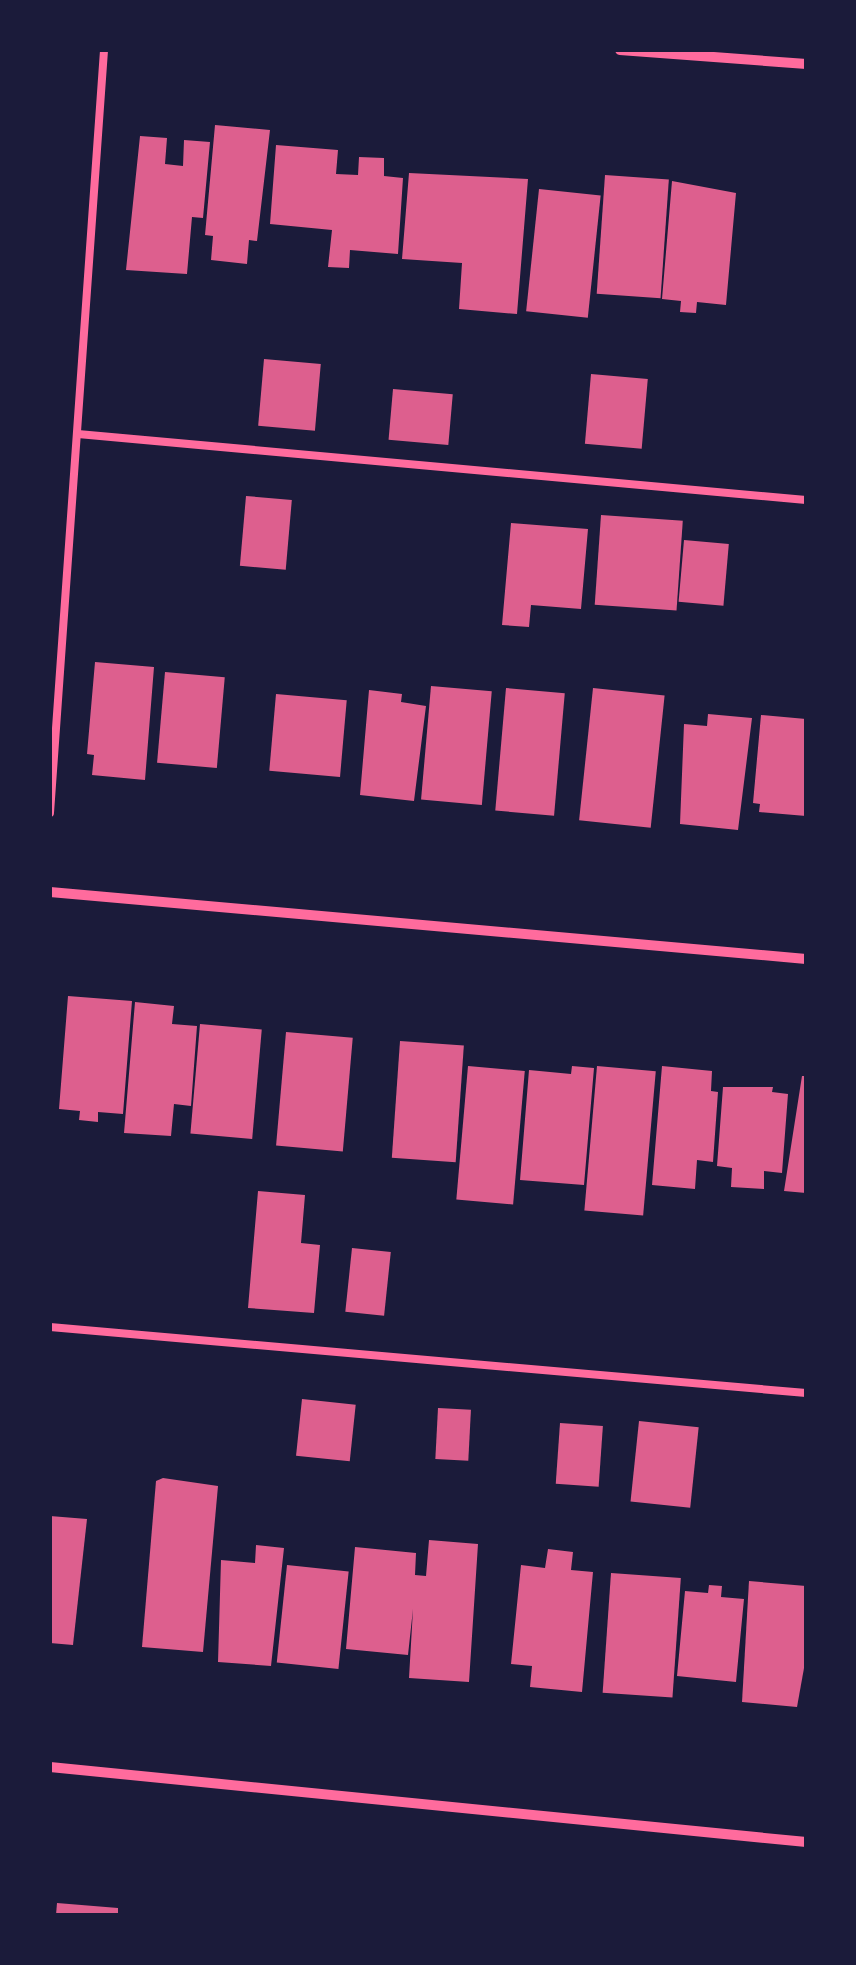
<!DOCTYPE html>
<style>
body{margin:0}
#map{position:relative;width:856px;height:1965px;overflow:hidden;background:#1b1b3a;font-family:"Roboto Condensed",sans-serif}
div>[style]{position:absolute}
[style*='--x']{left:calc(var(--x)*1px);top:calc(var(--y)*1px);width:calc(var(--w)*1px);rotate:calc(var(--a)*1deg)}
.building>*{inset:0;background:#dd5f8e;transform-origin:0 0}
.service>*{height:8px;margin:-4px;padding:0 4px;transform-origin:4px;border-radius:4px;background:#ff6b9d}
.minor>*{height:10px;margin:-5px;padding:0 5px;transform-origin:5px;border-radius:5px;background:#ff6b9d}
span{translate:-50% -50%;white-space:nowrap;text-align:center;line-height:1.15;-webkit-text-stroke:8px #1b1b3a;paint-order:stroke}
.frame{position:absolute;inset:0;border:52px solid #1b1b3a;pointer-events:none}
</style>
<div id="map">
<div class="building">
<i style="clip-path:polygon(215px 125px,270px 130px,257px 241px,249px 240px,247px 264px,211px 260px,213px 236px,205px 235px)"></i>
<i style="clip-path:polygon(140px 136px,167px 138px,165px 164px,183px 166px,184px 140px,210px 142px,203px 218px,192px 217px,187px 274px,126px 270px)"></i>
<i style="clip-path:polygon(276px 145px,338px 150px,336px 174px,358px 175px,359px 157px,384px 158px,384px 176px,403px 178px,398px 254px,350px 250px,349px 268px,328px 267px,332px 230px,270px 224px)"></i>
<i style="clip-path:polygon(409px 173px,528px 179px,517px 314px,459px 309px,462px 263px,402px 259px)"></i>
<i style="left:605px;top:175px;width:64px;height:119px;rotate:4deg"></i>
<i style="clip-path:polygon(672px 181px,736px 193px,726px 305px,697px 302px,696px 313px,680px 312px,681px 301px,662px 299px)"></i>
<i style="left:539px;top:189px;width:62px;height:123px;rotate:6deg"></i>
<i style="left:264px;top:359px;width:57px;height:67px;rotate:5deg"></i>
<i style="left:591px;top:374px;width:57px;height:70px;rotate:5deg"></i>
<i style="left:393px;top:389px;width:60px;height:51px;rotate:5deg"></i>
<i style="left:246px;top:496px;width:46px;height:70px;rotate:5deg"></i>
<i style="left:601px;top:515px;width:82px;height:90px;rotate:4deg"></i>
<i style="clip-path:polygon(511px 523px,588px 529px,581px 609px,531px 605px,529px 627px,502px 625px)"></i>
<i style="left:684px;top:540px;width:45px;height:62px;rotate:5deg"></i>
<i style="clip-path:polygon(95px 662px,154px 667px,145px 780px,92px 775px,94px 755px,87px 754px)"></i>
<i style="left:165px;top:672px;width:60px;height:91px;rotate:5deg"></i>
<i style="left:431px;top:686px;width:61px;height:114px;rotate:5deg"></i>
<i style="left:506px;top:688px;width:59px;height:123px;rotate:5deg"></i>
<i style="left:593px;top:688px;width:72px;height:133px;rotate:6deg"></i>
<i style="clip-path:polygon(369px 690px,402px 694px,401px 702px,426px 706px,414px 801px,360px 795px)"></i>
<i style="left:276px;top:694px;width:71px;height:77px;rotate:5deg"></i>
<i style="clip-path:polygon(708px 714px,752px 718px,738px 830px,680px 824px,684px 724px,707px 726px)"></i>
<i style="clip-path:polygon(761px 715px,806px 719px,806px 816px,759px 812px,760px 804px,753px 803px)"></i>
<i style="clip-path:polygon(68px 996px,132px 1001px,123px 1114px,98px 1112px,98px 1122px,79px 1120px,80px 1111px,59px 1109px)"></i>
<i style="clip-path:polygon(135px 1002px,174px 1006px,172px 1024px,197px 1026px,191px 1106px,174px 1104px,171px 1136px,124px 1133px)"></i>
<i style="left:200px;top:1024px;width:62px;height:110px;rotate:5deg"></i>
<i style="left:286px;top:1032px;width:67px;height:114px;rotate:5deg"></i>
<i style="left:400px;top:1041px;width:64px;height:117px;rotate:4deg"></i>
<i style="left:468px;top:1066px;width:57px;height:134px;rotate:5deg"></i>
<i style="clip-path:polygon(572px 1066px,594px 1068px,584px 1185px,520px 1180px,529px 1070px,571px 1074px)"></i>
<i style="left:597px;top:1066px;width:59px;height:145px;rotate:5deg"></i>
<i style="clip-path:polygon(662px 1066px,712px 1071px,711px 1091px,718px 1092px,713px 1162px,697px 1160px,695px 1189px,652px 1185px)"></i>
<i style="clip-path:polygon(802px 1076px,806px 1076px,806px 1193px,784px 1191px)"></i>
<i style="clip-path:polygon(723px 1087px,773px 1087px,772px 1092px,788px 1094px,782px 1173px,764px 1171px,764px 1189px,731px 1187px,732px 1168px,717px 1166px)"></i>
<i style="clip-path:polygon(258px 1191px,305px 1195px,301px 1243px,320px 1245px,314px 1313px,248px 1308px)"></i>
<i style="left:352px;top:1248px;width:39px;height:64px;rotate:6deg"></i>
<i style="left:302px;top:1399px;width:54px;height:57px;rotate:6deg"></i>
<i style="left:438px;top:1408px;width:33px;height:51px;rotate:3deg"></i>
<i style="left:639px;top:1421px;width:60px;height:81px;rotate:6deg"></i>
<i style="left:560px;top:1423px;width:43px;height:61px;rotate:4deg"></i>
<i style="clip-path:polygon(163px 1478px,218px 1486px,203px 1652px,142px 1647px,156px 1481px)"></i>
<i style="clip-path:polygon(50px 1516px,87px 1519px,73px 1645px,50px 1643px)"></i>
<i style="clip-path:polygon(429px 1540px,478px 1544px,469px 1682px,409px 1678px,413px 1609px,408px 1655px,346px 1649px,355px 1547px,416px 1553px,415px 1575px,426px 1576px)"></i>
<i style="clip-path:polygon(256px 1545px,284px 1548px,271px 1666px,218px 1662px,221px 1560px,255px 1563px)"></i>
<i style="clip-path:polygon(548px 1549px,573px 1552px,571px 1570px,593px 1572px,582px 1692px,530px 1687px,532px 1666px,511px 1664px,521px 1565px,545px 1568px)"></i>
<i style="left:287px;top:1565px;width:62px;height:98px;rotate:6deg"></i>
<i style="left:611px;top:1573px;width:70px;height:120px;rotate:4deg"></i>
<i style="clip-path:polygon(749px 1581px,806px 1586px,806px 1657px,797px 1707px,742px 1702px)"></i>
<i style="clip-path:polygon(709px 1585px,722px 1586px,721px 1597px,744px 1599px,736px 1682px,677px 1676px,685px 1591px,708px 1593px)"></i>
<i style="clip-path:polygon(57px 1903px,118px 1908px,118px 1915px,56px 1915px)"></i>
</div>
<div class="service">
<i style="--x:78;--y:434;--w:731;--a:5.18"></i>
<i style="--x:50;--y:813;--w:765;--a:-85.95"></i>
<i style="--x:50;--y:1327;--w:759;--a:4.99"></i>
</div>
<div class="minor">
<i style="--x:620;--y:50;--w:187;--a:4.3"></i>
<i style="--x:50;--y:892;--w:759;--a:5.06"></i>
<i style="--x:50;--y:1767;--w:760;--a:5.67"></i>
</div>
<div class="frame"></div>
</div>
